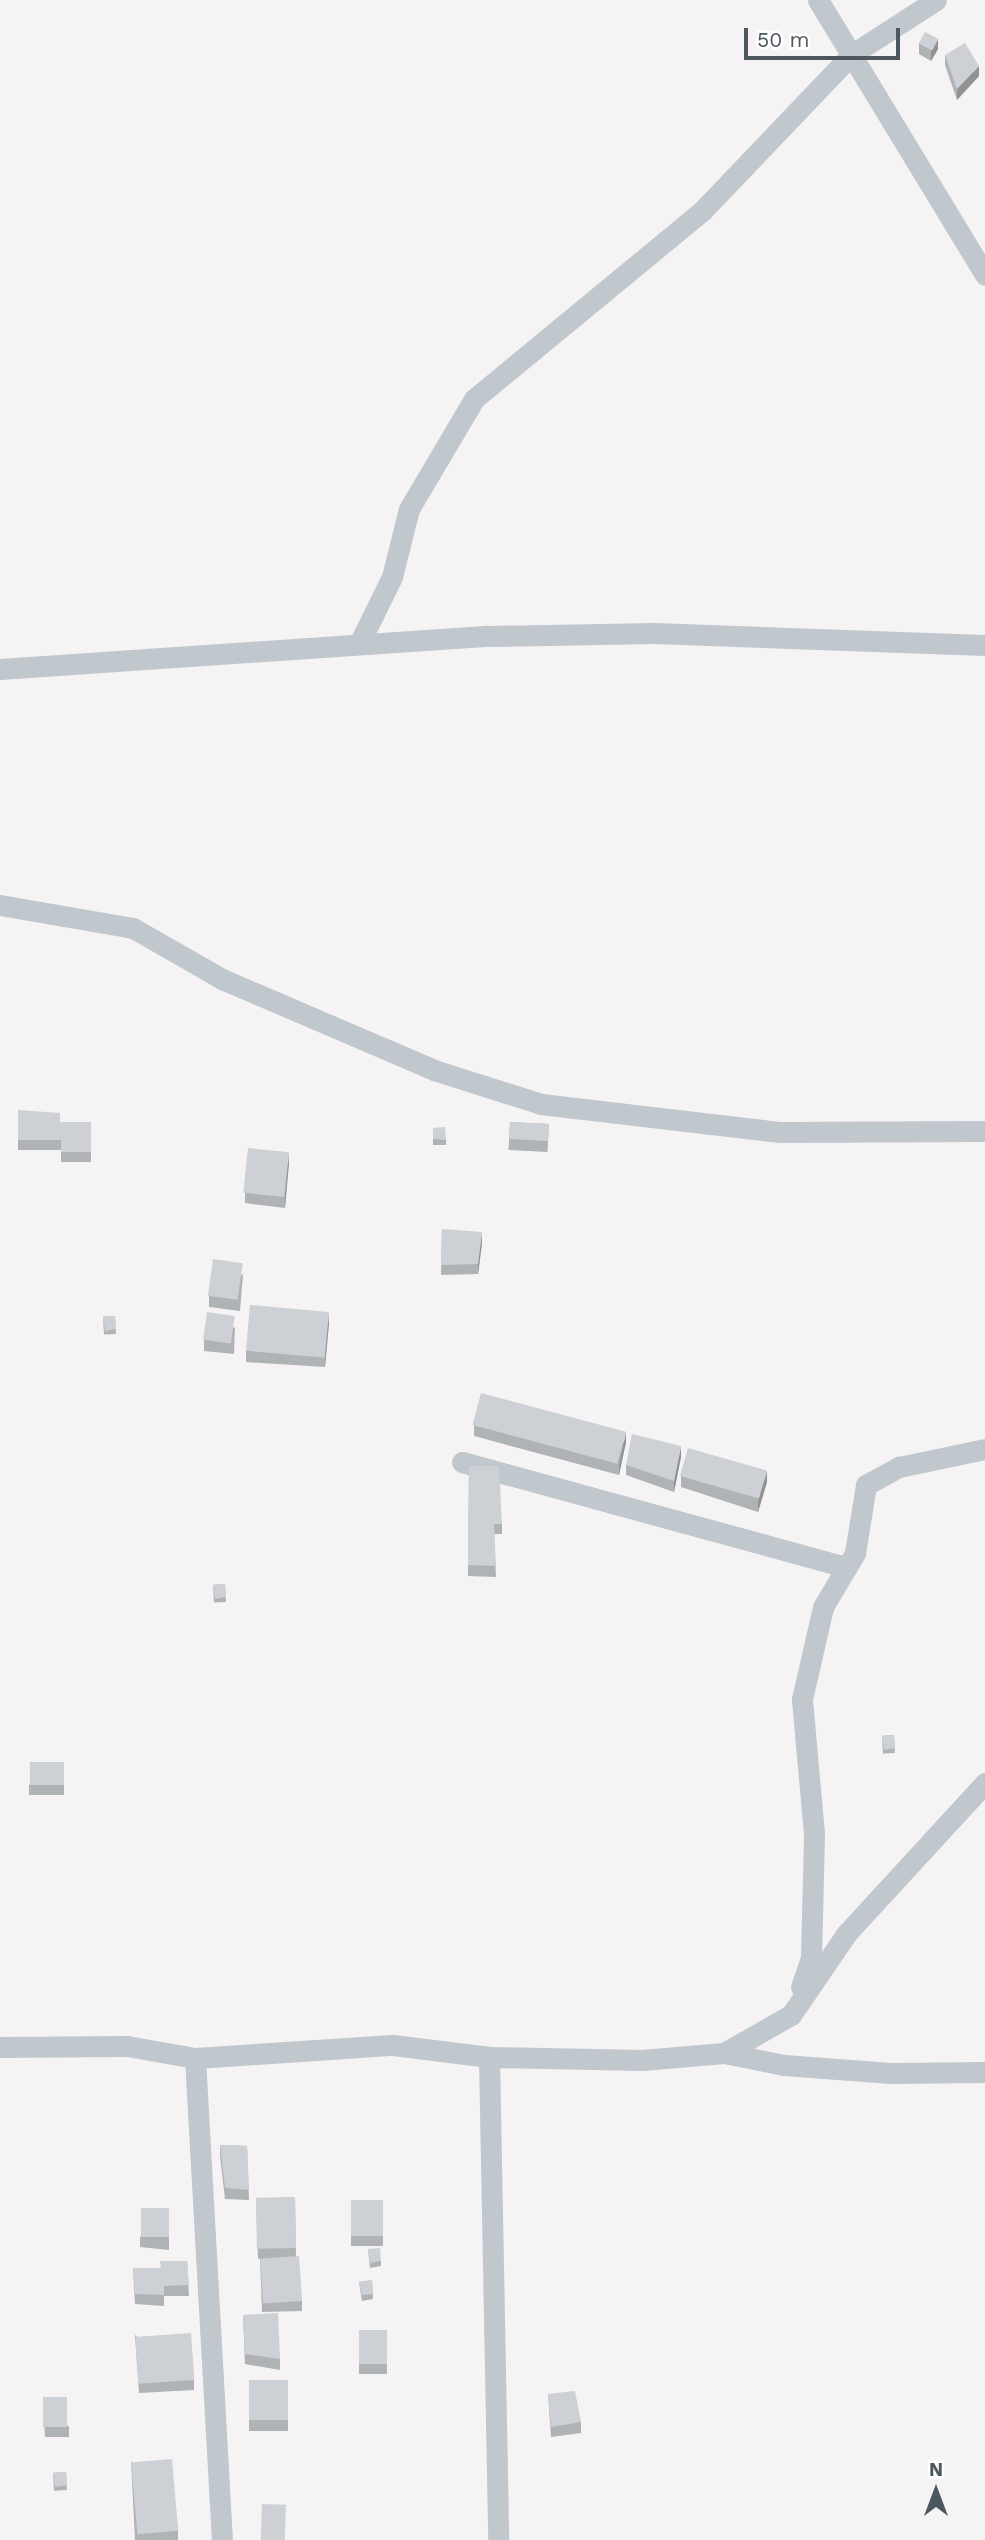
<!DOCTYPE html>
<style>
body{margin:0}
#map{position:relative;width:985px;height:2540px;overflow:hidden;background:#f5f3f3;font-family:"Work Sans",sans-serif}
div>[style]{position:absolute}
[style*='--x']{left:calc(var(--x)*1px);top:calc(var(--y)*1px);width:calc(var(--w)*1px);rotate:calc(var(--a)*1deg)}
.street>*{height:21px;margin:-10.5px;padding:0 10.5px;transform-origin:10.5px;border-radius:10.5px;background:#c0c7cd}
.wall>*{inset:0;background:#b0b3b6;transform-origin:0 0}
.shaded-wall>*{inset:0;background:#909294}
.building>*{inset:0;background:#cdd0d4;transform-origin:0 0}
span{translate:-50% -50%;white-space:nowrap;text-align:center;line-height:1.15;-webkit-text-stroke:6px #fff;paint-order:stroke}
.north{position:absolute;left:901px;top:2456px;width:70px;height:70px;-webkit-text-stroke:5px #fff;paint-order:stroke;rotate:0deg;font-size:19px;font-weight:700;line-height:28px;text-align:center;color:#4c575e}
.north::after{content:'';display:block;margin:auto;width:24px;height:32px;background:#4c575e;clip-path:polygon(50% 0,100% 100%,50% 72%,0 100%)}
.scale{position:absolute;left:744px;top:28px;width:156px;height:32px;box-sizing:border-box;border:4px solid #4c575e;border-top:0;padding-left:9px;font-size:21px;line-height:24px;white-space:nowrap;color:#4c575e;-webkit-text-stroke:5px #fff;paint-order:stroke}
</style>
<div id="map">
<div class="street">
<i style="--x:818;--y:0;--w:322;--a:58.7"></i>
<i style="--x:359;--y:644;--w:75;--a:-63.8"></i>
<i style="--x:392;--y:577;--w:70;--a:-76"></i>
<i style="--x:409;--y:509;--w:128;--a:-59.4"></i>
<i style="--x:474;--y:399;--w:297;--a:-39.5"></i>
<i style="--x:703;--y:210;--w:214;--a:-46.3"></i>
<i style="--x:851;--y:55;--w:101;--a:-32.9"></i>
<i style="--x:0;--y:669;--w:489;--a:-3.9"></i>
<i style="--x:488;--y:636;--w:166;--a:-1"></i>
<i style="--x:654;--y:633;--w:331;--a:2.1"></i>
<i style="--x:0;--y:905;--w:135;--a:9.8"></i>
<i style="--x:133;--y:928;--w:103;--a:29.8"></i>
<i style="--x:222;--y:979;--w:231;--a:23.2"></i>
<i style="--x:434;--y:1070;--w:112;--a:17.6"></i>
<i style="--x:541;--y:1104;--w:241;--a:6.7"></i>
<i style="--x:780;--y:1132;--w:205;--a:-0.3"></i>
<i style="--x:462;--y:1462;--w:399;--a:15.3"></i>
<i style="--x:801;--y:1987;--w:31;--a:-71"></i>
<i style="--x:811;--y:1958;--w:124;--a:-88.6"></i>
<i style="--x:814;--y:1834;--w:136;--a:-95.1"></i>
<i style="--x:802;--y:1699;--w:94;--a:-77.1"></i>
<i style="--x:823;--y:1607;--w:63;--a:-59.3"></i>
<i style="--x:855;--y:1553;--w:69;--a:-80.8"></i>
<i style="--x:866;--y:1485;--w:38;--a:-29"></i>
<i style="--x:899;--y:1467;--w:88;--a:-11.8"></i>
<i style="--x:0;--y:2047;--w:127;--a:-0.5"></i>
<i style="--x:127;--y:2046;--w:69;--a:10"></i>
<i style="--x:195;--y:2058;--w:198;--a:-3.8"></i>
<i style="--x:393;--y:2045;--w:97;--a:7.1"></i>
<i style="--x:489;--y:2057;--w:153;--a:1.1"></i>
<i style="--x:642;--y:2060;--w:82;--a:-4.9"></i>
<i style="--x:724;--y:2053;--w:77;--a:-29.6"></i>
<i style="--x:791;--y:2015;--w:99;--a:-55.7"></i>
<i style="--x:847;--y:1933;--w:204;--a:-47.4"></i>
<i style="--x:724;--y:2053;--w:61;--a:11.3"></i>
<i style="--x:784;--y:2065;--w:107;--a:4.3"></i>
<i style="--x:891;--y:2073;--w:94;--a:-0.6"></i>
<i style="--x:489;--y:2057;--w:483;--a:88.9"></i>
<i style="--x:195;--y:2058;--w:483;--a:86.8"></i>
</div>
<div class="wall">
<i style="clip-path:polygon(919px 43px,938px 49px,931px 61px,919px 54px)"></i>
<i style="clip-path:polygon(945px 55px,979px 76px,957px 100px,945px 65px)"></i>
<i style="clip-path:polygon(18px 1110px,60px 1122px,91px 1122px,91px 1162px,61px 1162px,61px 1150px,18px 1150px)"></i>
<i style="left:510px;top:1122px;width:39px;height:28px;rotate:3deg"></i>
<i style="clip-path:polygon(433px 1128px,446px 1140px,446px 1145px,433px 1145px)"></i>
<i style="clip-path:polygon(289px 1162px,285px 1208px,245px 1203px,245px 1193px)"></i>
<i style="clip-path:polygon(442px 1229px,482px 1243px,478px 1274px,441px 1275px)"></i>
<i style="clip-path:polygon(243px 1274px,240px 1311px,209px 1307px,209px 1296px)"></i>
<i style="left:115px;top:1316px;width:18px;height:12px;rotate:87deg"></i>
<i style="clip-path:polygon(329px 1323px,325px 1367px,246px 1362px,246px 1351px)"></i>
<i style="clip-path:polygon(235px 1327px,234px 1354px,204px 1351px,204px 1340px)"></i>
<i style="clip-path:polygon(474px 1425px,626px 1442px,619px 1475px,474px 1436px)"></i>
<i style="clip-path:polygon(681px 1457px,674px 1492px,626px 1475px,626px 1465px)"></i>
<i style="clip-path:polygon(469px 1466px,502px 1524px,502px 1534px,494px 1534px,496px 1577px,468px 1576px)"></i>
<i style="clip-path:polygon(681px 1476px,767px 1482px,758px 1512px,681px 1487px)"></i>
<i style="left:225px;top:1584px;width:18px;height:12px;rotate:87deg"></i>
<i style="left:894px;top:1735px;width:18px;height:12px;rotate:87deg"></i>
<i style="clip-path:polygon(64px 1762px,64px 1795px,29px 1795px,29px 1785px)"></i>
<i style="clip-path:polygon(220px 2145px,247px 2146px,249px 2200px,225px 2199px,220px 2156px)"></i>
<i style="clip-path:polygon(295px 2197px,296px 2256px,302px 2301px,302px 2311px,262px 2312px,260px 2259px,258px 2259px,256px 2199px)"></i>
<i style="left:351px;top:2200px;width:32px;height:46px"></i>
<i style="clip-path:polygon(169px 2208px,169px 2250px,140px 2247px,140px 2237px)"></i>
<i style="clip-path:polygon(368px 2249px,381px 2261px,381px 2266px,370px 2268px)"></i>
<i style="clip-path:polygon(187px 2261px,189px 2296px,164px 2296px,164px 2306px,135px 2304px,133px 2268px,160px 2268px)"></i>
<i style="clip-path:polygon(372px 2280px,373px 2299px,362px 2301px,359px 2282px)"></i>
<i style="clip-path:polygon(243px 2315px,280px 2359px,280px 2370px,245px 2364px)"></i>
<i style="left:359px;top:2330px;width:28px;height:44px"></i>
<i style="clip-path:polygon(135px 2335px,194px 2380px,194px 2390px,139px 2393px)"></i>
<i style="left:249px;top:2380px;width:39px;height:51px"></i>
<i style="clip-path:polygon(548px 2394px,581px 2422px,581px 2433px,551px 2437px)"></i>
<i style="clip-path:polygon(43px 2397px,69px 2427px,69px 2437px,45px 2437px)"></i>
<i style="clip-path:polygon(131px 2461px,178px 2531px,178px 2540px,135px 2540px)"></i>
<i style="left:66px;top:2472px;width:18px;height:13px;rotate:87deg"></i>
</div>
<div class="shaded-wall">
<i style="clip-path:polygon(938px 39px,938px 49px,931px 61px,931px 51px)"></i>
<i style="clip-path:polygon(979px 66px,979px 76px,957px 100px,957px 89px)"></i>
<i style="clip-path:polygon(289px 1152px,289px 1162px,285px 1208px,285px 1197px)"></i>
<i style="clip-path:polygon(482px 1232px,482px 1243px,478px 1274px,478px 1264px)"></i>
<i style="clip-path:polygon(329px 1312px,329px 1323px,325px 1367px,325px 1357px)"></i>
<i style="clip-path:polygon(626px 1432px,626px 1442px,619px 1475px,619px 1465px)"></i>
<i style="clip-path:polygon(681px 1446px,681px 1457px,674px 1492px,674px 1481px)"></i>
<i style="clip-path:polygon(767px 1471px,767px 1482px,758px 1512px,758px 1501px)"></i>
</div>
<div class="building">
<i style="left:925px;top:32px;width:15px;height:13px;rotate:28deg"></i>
<i style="clip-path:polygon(965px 43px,979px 66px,957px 89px,945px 55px)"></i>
<i style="clip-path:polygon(18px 1110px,60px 1113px,60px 1122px,91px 1122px,91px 1152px,61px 1152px,61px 1140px,18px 1140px)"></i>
<i style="left:510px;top:1122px;width:39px;height:17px;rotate:3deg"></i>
<i style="clip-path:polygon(445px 1127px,446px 1140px,433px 1139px,433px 1128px)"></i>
<i style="left:248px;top:1148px;width:41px;height:45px;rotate:6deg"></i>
<i style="clip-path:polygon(442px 1229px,482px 1232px,478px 1264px,441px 1265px)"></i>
<i style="left:213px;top:1259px;width:30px;height:37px;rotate:8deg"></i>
<i style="left:250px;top:1305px;width:79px;height:46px;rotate:5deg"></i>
<i style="left:207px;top:1312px;width:28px;height:28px;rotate:8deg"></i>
<i style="clip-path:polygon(115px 1316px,116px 1329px,105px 1331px,103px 1317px)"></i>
<i style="left:481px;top:1393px;width:150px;height:33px;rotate:15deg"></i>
<i style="clip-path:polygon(632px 1434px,681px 1446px,674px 1481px,626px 1465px)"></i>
<i style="left:688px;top:1448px;width:82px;height:29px;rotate:16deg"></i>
<i style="clip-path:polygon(469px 1466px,499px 1466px,502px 1524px,494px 1524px,496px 1566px,468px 1565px)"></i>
<i style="clip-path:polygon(225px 1584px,226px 1597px,215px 1599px,213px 1585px)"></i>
<i style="clip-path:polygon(894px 1735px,895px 1748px,884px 1750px,882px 1736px)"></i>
<i style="left:30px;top:1762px;width:34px;height:23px"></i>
<i style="clip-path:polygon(220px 2145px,247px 2146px,249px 2190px,225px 2188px)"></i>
<i style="left:295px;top:2197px;width:51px;height:39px;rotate:89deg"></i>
<i style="left:351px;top:2200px;width:32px;height:36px"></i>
<i style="left:141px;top:2208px;width:28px;height:29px"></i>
<i style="clip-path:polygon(380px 2248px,381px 2261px,370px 2263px,368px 2249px)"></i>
<i style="left:299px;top:2256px;width:45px;height:39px;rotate:86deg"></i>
<i style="clip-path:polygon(160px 2261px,187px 2261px,189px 2285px,164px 2286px,164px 2295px,135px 2294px,133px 2268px,161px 2268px)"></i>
<i style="clip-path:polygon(372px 2280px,373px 2294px,362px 2295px,359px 2282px)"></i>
<i style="clip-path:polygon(278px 2313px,280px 2359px,245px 2354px,243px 2315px)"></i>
<i style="left:359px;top:2330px;width:28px;height:34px"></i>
<i style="left:191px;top:2333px;width:47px;height:56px;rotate:86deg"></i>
<i style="left:249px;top:2380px;width:39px;height:40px"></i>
<i style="clip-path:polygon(575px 2391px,581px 2422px,551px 2427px,548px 2394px)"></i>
<i style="left:43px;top:2397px;width:24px;height:30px"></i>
<i style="left:172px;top:2459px;width:72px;height:41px;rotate:85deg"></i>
<i style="clip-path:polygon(66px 2472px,67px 2485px,55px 2487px,53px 2473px)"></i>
<i style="left:262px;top:2504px;width:24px;height:36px;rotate:2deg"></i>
</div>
<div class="north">N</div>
<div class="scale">50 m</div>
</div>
